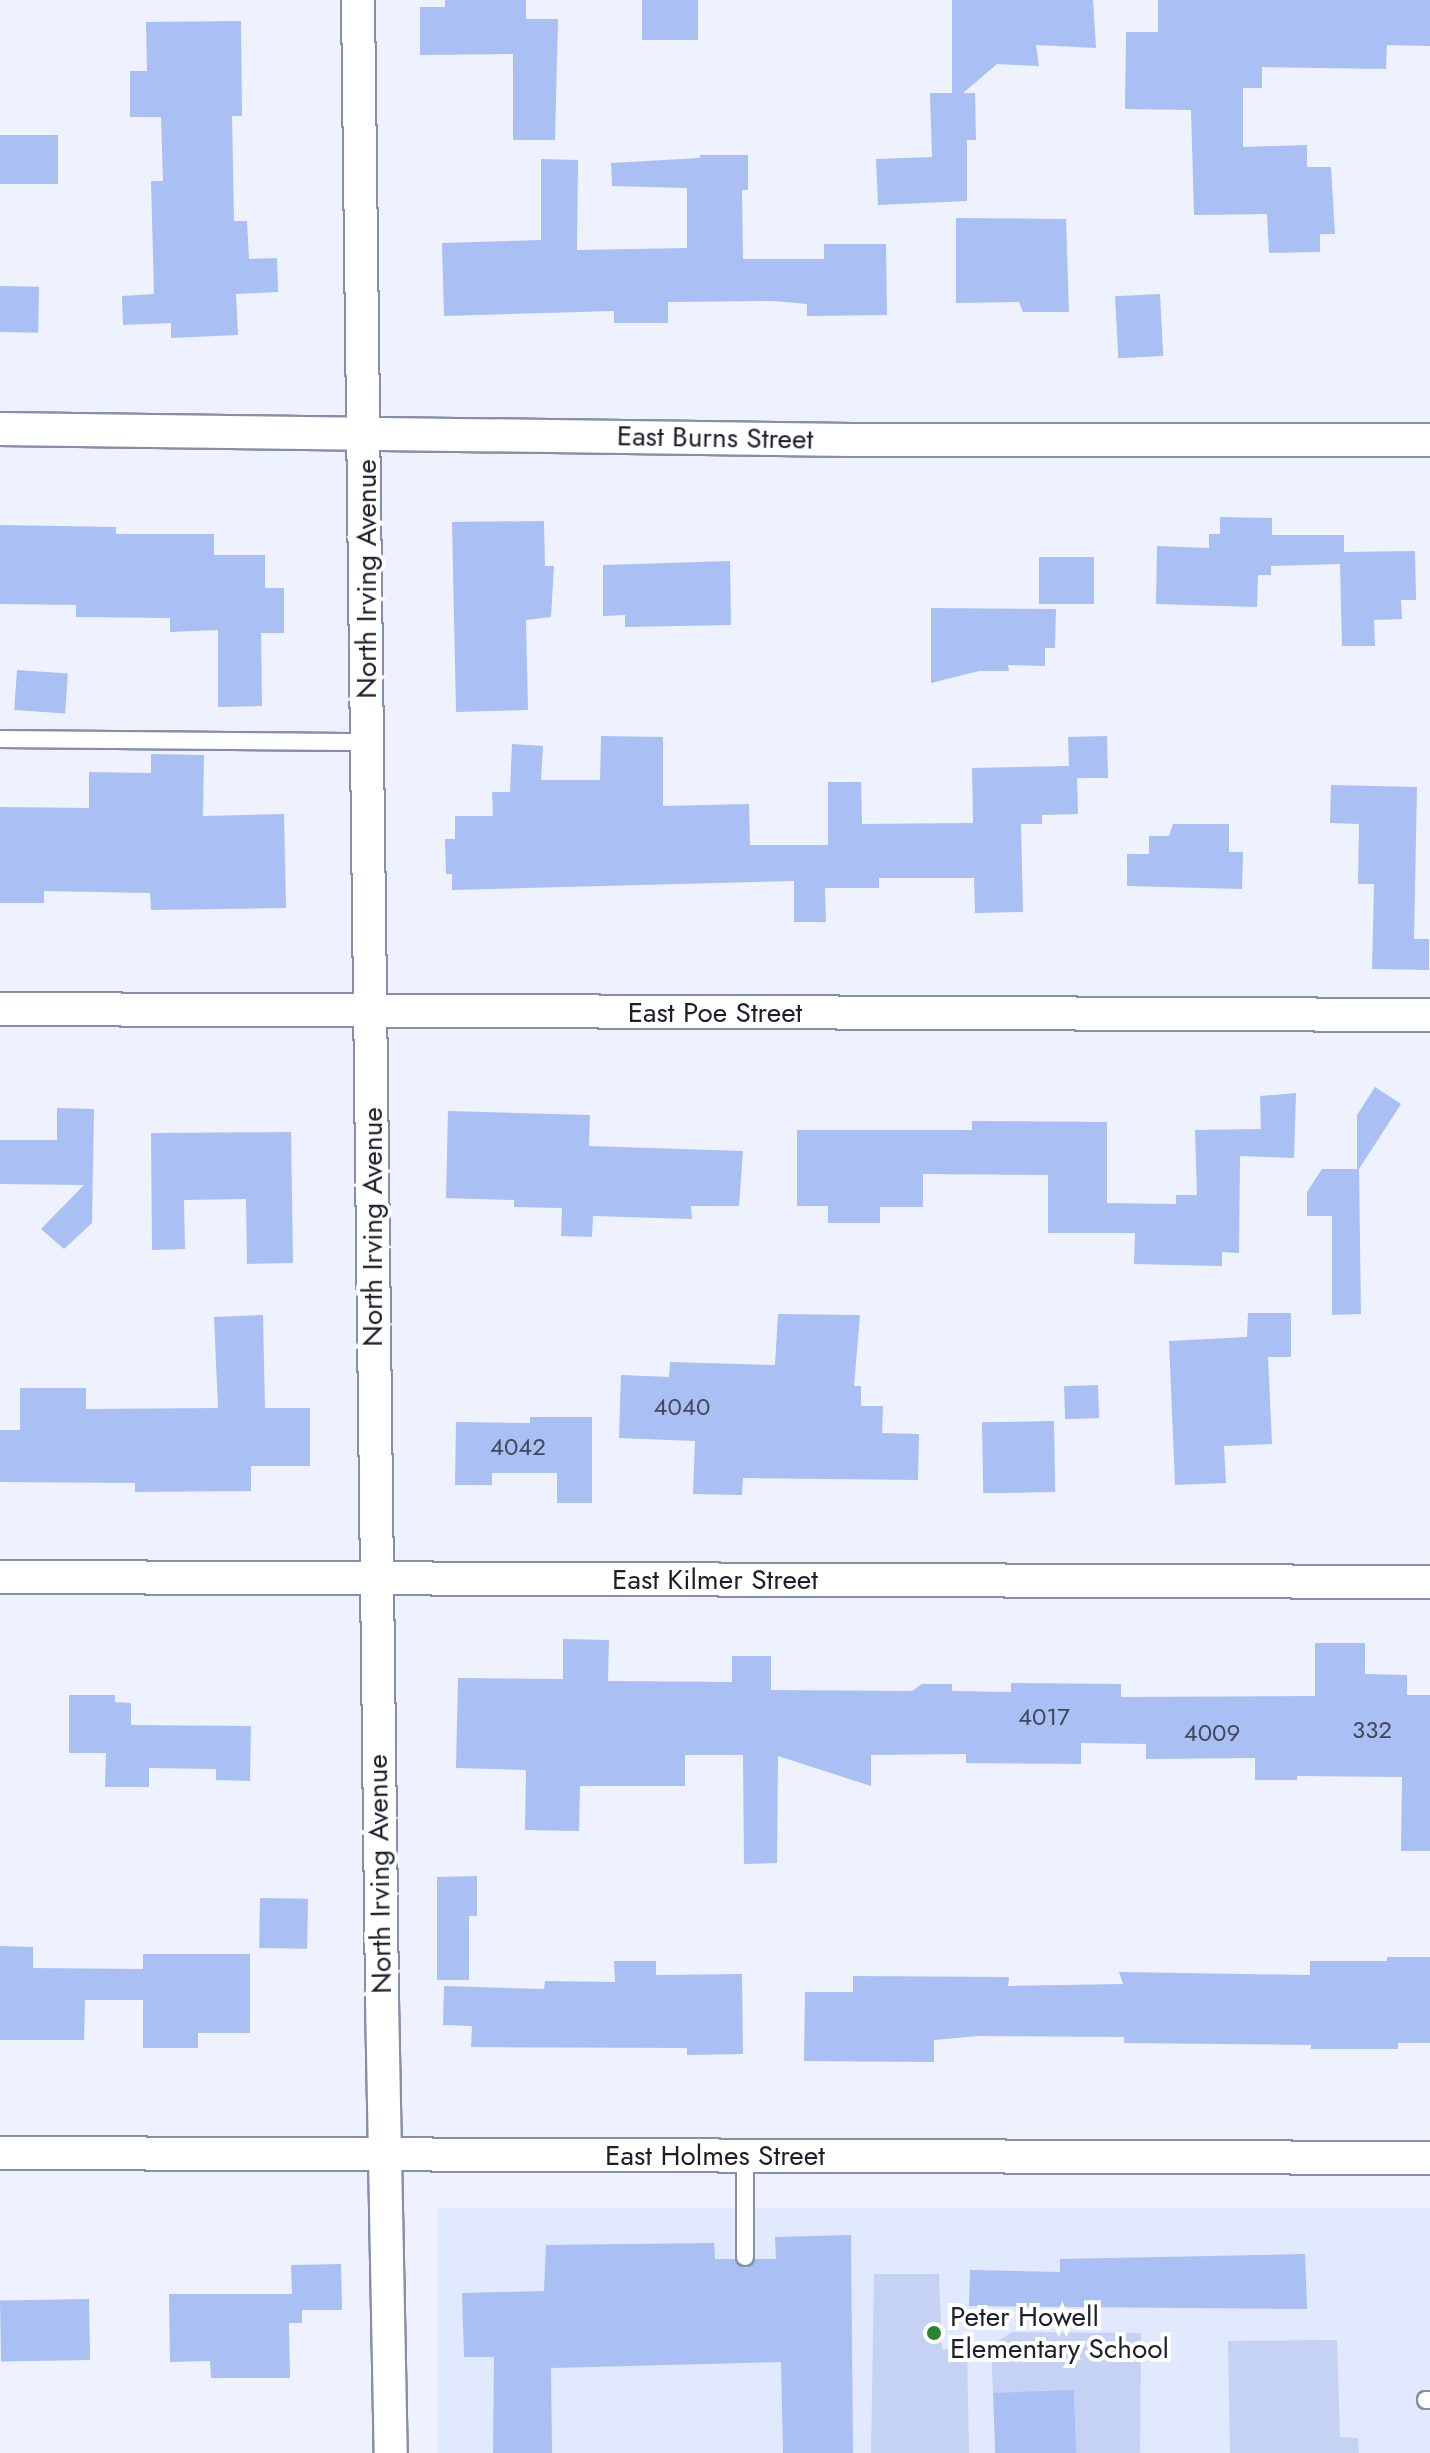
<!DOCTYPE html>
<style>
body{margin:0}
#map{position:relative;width:1430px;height:2453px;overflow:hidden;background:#edf2fe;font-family:Jost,sans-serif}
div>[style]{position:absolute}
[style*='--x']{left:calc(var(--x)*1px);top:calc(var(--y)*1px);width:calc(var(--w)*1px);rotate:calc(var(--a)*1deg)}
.built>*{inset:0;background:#e0e9fe;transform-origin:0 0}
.green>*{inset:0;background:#c5d2f4}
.building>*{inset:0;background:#aabff3;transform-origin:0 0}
.roads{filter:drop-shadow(2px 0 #848fa9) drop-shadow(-2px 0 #848fa9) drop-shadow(0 2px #848fa9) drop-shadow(0 -2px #848fa9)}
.lane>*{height:16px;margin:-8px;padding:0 8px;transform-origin:8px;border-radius:8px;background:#fff}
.street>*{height:32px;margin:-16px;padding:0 16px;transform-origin:16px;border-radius:16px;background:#fff}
.dots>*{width:22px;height:22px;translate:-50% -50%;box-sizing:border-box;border:4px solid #fff;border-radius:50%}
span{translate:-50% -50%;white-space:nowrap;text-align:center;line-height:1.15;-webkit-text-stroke:8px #fff;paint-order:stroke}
.number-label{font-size:24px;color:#40485c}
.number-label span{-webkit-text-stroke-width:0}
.street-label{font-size:28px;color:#1c202a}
.poi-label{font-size:28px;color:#1c202a}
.left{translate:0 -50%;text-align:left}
</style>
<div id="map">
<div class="built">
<i style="left:1430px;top:2208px;width:245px;height:993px;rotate:90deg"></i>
</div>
<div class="green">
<i style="clip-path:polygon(874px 2274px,939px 2274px,942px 2349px,967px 2349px,969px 2453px,871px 2453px)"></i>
<i style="clip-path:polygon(1012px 2332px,1141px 2333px,1140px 2453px,1076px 2453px,1074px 2391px,993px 2393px,991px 2346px)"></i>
<i style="clip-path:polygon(1337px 2340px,1340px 2437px,1358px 2438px,1359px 2453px,1230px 2453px,1228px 2341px)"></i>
</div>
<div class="building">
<i style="clip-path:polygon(445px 0,526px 0,526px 19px,558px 19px,555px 140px,513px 140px,513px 54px,420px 55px,420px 7px,445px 7px)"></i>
<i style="left:642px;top:0;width:56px;height:40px"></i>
<i style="clip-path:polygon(952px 0,1093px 0,1096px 48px,1036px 45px,1039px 66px,997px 64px,963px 93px,975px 93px,976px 140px,967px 140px,967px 201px,878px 205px,876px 159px,932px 157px,930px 93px,952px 93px)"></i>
<i style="clip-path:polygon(1158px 0,1430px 0,1430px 46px,1387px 45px,1386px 69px,1262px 67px,1262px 88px,1243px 88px,1243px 147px,1307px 145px,1307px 167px,1331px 167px,1335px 234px,1320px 234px,1320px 252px,1269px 253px,1267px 214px,1194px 215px,1191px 110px,1125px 109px,1126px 32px,1158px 32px)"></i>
<i style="clip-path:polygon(241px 21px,242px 116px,232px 116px,234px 221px,247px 221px,249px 259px,277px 258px,278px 292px,236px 294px,238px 335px,171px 338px,171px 323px,123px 325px,122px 296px,154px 294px,151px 181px,163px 181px,161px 117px,130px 117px,130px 71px,147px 71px,146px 22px)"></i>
<i style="left:0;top:135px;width:58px;height:49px"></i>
<i style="clip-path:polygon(700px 155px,748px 155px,748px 190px,742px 190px,743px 259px,824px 259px,824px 244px,886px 244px,887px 315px,807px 316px,807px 304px,775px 301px,668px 302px,668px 323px,614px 323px,614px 311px,444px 316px,442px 243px,541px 240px,541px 159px,578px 160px,577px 250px,687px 248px,687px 188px,612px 186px,611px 163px,700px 158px)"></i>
<i style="clip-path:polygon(956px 218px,1066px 219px,1069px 312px,1023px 312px,1019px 302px,956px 303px)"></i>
<i style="left:0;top:286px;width:39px;height:46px;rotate:1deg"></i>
<i style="left:1160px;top:294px;width:62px;height:45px;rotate:87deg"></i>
<i style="clip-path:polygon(1220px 517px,1272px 518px,1272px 535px,1344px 535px,1344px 552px,1415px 551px,1416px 600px,1401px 600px,1402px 619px,1374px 620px,1375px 646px,1342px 646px,1340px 564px,1271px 566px,1271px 575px,1258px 575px,1257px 607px,1156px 604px,1157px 546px,1209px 548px,1209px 534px,1220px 534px)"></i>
<i style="clip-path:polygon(544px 521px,545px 566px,554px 566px,551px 617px,526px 620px,528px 710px,456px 712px,452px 522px)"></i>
<i style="clip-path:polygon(0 525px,116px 527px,116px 534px,214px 534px,214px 555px,265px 555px,265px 588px,284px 588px,284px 633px,261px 633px,262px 706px,218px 707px,218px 630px,170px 632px,170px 618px,76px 617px,76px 605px,0 604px)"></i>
<i style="left:1039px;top:557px;width:55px;height:47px"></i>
<i style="clip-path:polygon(730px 561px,731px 625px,625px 627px,625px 615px,603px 616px,603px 565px)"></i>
<i style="clip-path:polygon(931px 608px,1056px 609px,1055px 648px,1045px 648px,1045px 666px,1008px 665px,1009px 671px,979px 671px,931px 683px)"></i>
<i style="left:17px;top:670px;width:51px;height:40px;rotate:4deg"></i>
<i style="clip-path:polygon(601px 736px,663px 737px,663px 806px,749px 804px,750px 845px,828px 845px,828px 782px,861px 782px,862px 824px,973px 823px,972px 768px,1069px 766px,1068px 737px,1107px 736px,1108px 778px,1077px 778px,1078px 814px,1042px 815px,1042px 824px,1021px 824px,1023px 912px,975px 913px,974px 878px,879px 878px,879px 888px,825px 888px,826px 922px,794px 922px,794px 881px,452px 890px,452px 874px,446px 874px,445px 839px,455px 839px,455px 816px,493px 816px,492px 792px,510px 792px,512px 744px,543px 746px,541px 780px,600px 780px)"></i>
<i style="clip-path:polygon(151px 754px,204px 755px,203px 816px,284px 814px,286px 908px,151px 910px,150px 893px,44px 891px,44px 903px,0 903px,0 807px,89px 808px,89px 772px,151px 773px)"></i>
<i style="clip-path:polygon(1331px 785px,1417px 787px,1414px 939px,1429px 939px,1429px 970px,1372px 969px,1374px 884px,1358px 884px,1359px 824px,1330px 823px)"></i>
<i style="clip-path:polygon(1173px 824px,1229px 824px,1229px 852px,1243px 852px,1242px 889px,1127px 886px,1127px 854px,1149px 854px,1149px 836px,1169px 836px)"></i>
<i style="clip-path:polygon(1375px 1087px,1401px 1104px,1359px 1169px,1361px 1314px,1332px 1315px,1332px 1216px,1307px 1216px,1307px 1192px,1322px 1169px,1357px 1169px,1357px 1115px)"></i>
<i style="clip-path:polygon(1296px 1093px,1294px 1158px,1240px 1156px,1239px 1253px,1222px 1252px,1222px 1266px,1134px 1264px,1135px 1233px,1048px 1233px,1048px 1175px,923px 1174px,923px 1207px,880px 1207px,880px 1223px,828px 1223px,828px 1206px,797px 1206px,797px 1130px,972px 1130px,972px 1121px,1107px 1122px,1107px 1203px,1176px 1204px,1176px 1195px,1197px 1195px,1195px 1130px,1261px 1129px,1260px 1096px)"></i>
<i style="clip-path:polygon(57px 1108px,94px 1109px,92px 1223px,64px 1249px,41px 1229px,84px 1185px,0 1184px,0 1140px,57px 1140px)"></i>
<i style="clip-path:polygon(448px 1111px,590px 1115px,589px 1146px,743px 1151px,739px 1206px,691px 1206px,692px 1219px,593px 1216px,592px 1237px,561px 1236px,562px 1208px,514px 1207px,514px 1200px,446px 1198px)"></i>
<i style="clip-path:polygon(291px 1132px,293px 1263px,247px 1264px,246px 1199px,184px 1200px,185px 1249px,152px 1250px,151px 1133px)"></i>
<i style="clip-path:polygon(1248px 1313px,1291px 1313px,1291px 1357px,1268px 1357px,1272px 1444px,1224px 1446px,1226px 1483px,1175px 1485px,1169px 1341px,1247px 1337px)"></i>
<i style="clip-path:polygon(778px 1314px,860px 1315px,854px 1386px,861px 1386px,861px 1406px,883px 1406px,882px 1433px,919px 1434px,918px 1480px,743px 1478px,742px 1495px,693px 1494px,695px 1441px,619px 1438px,621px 1375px,669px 1377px,670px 1362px,775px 1365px)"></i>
<i style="clip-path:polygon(263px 1315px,265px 1408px,310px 1408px,310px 1466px,251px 1466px,251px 1491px,135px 1492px,135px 1483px,0 1482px,0 1430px,20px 1430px,20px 1388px,86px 1388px,86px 1409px,218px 1408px,214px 1317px)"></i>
<i style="left:1098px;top:1385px;width:33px;height:34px;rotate:88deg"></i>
<i style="clip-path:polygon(530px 1417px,592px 1417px,592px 1503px,557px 1503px,557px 1473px,492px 1473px,492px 1485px,455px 1485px,456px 1422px,530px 1423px)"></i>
<i style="left:1054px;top:1421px;width:71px;height:72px;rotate:89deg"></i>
<i style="clip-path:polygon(563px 1639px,609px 1640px,608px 1681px,732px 1682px,732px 1656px,771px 1656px,771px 1690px,912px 1691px,922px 1684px,952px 1684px,952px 1691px,1011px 1692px,1011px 1683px,1121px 1684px,1121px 1697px,1315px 1696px,1315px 1643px,1365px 1643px,1365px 1674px,1407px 1675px,1407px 1695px,1430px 1695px,1430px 1851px,1401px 1851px,1402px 1777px,1297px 1776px,1297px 1780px,1255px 1780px,1255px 1758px,1146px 1759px,1146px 1744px,1081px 1743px,1081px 1764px,966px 1763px,966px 1754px,871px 1755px,871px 1786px,778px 1756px,777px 1863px,744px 1864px,743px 1755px,685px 1755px,685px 1786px,580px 1786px,579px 1831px,525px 1830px,526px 1770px,456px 1768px,458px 1678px,563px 1679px)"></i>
<i style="clip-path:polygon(69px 1695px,115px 1695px,115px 1702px,131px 1703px,131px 1725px,251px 1726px,250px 1781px,216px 1780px,216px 1769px,149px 1768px,149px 1787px,105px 1787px,106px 1753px,69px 1753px)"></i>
<i style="clip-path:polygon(477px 1876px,477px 1916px,469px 1916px,469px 1980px,437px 1980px,437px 1877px)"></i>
<i style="left:260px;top:1898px;width:48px;height:50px;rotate:1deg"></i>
<i style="clip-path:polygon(0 1946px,33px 1947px,33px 1968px,143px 1969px,143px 1954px,250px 1954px,250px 2033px,198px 2033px,198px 2048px,143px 2048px,143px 2000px,85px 2000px,84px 2040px,0 2040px)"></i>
<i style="clip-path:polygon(1387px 1957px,1430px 1957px,1430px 2043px,1398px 2043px,1398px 2049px,1311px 2049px,1311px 2045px,1124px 2043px,1124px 2037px,979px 2036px,934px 2040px,934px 2062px,804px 2061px,805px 1992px,853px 1992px,853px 1976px,1009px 1977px,1008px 1986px,1123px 1984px,1119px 1972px,1310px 1975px,1310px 1961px,1387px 1961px)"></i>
<i style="clip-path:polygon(614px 1961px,656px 1961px,656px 1975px,742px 1974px,743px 2054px,687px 2055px,687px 2048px,471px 2047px,472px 2026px,443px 2025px,444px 1986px,544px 1989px,545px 1981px,615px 1982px)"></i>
<i style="clip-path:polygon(851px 2235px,853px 2453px,783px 2453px,781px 2362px,551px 2368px,552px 2453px,493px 2453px,494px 2357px,464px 2357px,462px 2293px,544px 2291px,546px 2245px,714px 2243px,715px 2259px,734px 2259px,746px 2268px,756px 2259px,776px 2259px,775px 2237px)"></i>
<i style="clip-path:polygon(1305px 2254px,1307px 2309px,969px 2306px,970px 2270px,1060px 2272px,1060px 2259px)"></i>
<i style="clip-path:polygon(341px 2264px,342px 2310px,302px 2310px,302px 2323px,289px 2323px,290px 2378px,211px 2378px,210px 2361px,170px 2362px,169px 2294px,292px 2294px,291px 2265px)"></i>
<i style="left:89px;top:2299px;width:61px;height:89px;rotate:89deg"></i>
<i style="left:1074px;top:2390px;width:63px;height:81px;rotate:88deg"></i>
</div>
<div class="roads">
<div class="lane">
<i style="--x:0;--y:739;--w:368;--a:0.5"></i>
<i style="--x:745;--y:2156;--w:101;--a:90"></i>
<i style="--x:1426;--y:2400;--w:4;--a:0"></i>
</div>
<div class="street">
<i style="--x:358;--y:0;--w:2000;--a:89.31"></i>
<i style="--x:382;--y:2000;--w:453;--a:88.9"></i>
<i style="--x:0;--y:429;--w:852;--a:0.74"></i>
<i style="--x:852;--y:440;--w:578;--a:0"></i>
<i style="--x:0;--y:1009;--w:1430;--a:0.24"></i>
<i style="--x:0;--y:1577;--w:1430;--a:0.2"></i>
<i style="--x:0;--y:2153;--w:1430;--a:0.2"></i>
</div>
</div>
<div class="dots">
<i style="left:934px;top:2333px;background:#2b8434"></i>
</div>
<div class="number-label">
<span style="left:682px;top:1407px">4040</span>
<span style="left:518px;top:1447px">4042</span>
<span style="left:1044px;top:1717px">4017</span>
<span style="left:1372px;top:1730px">332</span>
<span style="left:1212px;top:1733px">4009</span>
</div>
<div class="street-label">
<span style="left:715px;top:438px;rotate:1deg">East Burns Street</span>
<span style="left:367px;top:579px;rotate:-90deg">North Irving Avenue</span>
<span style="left:715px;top:1013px">East Poe Street</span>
<span style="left:373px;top:1227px;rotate:-90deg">North Irving Avenue</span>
<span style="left:715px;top:1580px">East Kilmer Street</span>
<span style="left:380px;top:1874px;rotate:-91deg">North Irving Avenue</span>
<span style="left:715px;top:2156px">East Holmes Street</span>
</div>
<div class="poi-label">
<span class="left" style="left:950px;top:2333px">Peter Howell<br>Elementary School</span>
</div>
</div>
